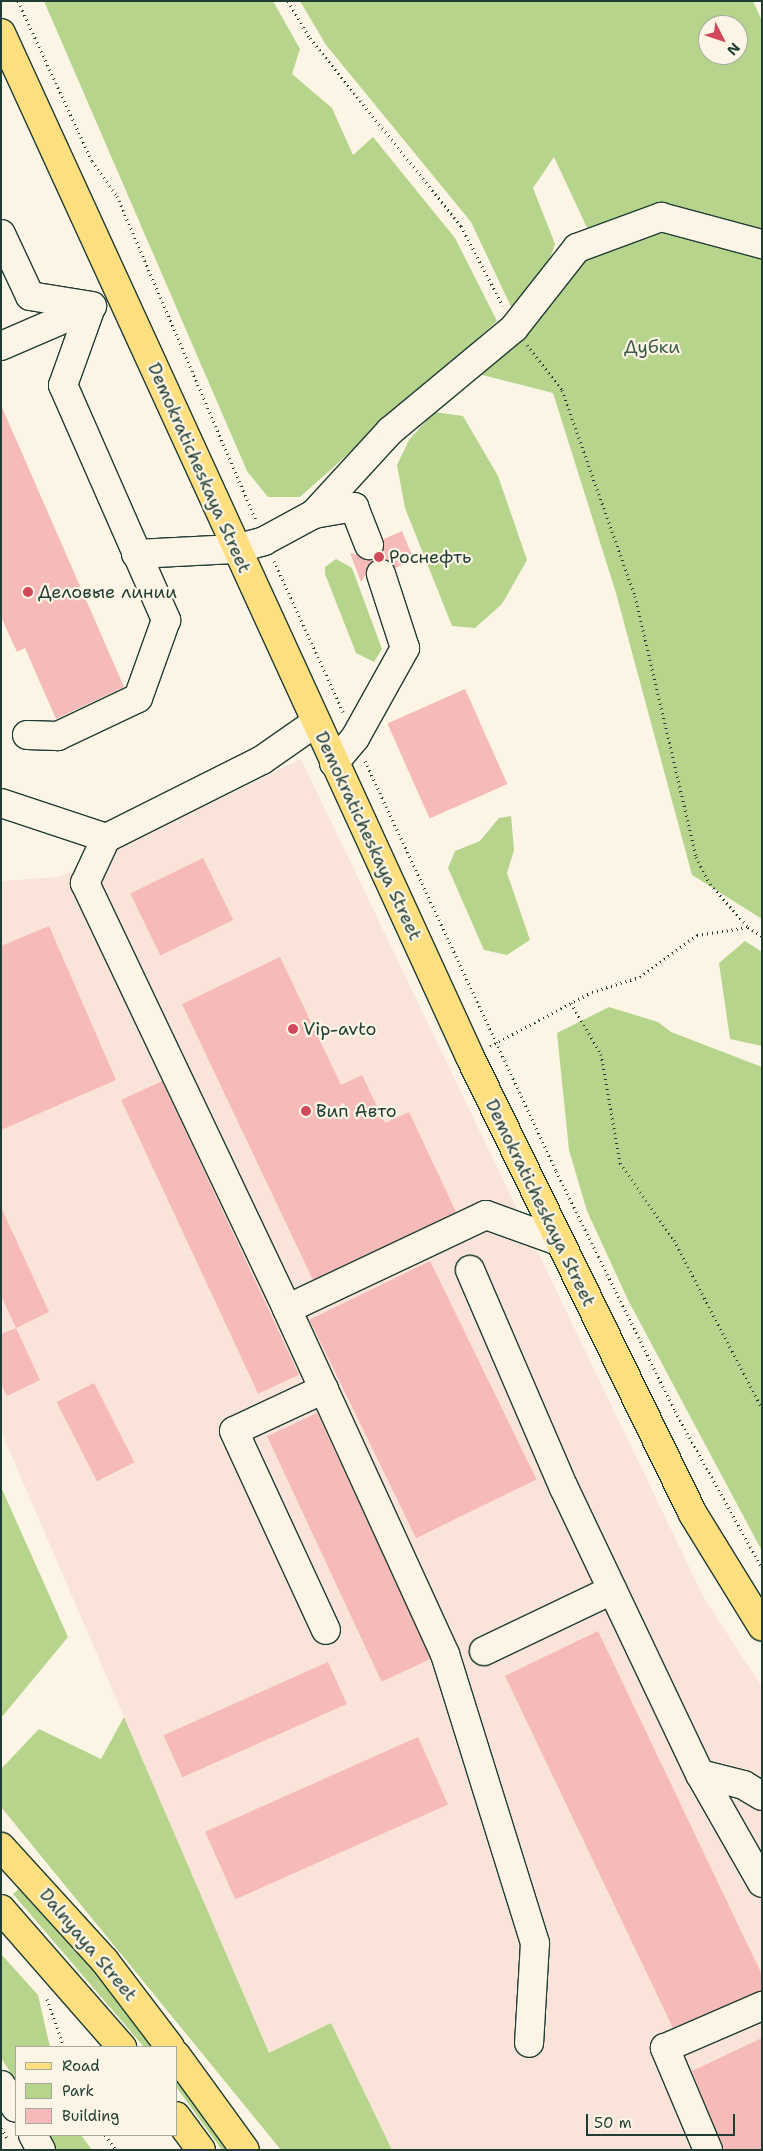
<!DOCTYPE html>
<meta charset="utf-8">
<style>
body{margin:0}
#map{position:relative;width:763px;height:2151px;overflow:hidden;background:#fcf5e5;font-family:"Shantell Sans",sans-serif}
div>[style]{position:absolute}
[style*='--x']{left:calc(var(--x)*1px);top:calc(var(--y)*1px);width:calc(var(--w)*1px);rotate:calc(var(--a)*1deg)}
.built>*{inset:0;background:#fae3d8}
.green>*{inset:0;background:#b6d48c;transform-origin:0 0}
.building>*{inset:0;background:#f6bab8;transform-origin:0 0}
.path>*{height:3px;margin-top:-1.5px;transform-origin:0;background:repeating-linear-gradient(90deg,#1f3d34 0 1px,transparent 0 5px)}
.roads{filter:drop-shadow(1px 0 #1f3d34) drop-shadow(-1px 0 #1f3d34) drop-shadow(0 1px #1f3d34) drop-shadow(0 -1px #1f3d34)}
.minor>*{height:28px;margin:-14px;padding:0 14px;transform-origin:14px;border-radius:14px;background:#fcf5e5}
.major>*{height:28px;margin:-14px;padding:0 14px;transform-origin:14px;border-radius:14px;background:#fedf80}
.dots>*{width:14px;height:14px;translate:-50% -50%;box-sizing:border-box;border:2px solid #fcf5e5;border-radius:50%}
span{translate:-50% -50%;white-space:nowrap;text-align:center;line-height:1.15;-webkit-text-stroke:4.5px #fcf5e5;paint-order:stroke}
.park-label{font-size:18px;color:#3d5b46}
.street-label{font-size:18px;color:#1f3d34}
.poi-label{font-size:18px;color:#1f3d34}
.left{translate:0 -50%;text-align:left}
.frame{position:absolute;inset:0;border:2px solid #1f3d34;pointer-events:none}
.legend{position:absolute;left:15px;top:2046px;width:162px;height:90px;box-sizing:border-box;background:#fcf5e5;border:1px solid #a4ab9e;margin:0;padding:6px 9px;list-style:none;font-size:15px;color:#1f3d34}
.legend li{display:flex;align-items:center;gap:10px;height:25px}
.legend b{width:25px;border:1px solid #a4ab9e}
.north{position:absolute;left:698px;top:15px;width:50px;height:50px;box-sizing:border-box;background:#fcf5e5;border:1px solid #a4ab9e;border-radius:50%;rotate:131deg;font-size:14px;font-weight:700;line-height:20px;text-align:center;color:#1f3d34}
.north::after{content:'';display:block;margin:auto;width:18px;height:22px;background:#d1495b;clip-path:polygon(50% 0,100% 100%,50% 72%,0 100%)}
.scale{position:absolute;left:586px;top:2114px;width:149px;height:22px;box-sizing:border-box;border:2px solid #1f3d34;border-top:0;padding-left:6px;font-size:15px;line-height:18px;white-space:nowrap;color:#1f3d34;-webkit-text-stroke:4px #fcf5e5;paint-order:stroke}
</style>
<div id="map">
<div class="built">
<i style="clip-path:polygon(301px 759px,704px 1598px,762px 1687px,762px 2150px,392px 2150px,331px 2023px,269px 2054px,1px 1431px,1px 881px,59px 877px)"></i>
</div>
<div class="green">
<i style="clip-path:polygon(44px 1px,273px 1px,300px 49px,292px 74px,332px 108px,353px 155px,373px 137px,455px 238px,497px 321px,300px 497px,268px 497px,247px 471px)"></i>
<i style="clip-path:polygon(evenodd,300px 1px,753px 1px,762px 21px,762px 236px,737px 226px,588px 230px,554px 157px,533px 188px,555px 244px,547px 267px,514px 313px,471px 222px,326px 45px,300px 1px,708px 25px,738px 25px,738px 55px,708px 55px,708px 25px)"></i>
<i style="clip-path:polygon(660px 223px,762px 254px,762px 919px,692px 875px,616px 593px,553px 393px,478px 374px,531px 330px,580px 261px)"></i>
<i style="clip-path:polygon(434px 412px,463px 416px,498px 476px,527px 560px,502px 604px,475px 628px,452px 626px,405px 508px,397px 465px,409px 440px)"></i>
<i style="clip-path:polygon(336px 559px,352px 568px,382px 649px,374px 662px,356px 653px,325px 574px,325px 567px)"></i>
<i style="clip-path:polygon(511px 816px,514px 850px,507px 873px,530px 940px,507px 955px,484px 950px,448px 868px,455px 851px,480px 841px,499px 818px)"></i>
<i style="clip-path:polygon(745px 941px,762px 952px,762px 1046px,730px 1039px,719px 963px)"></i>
<i style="clip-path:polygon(609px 1007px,658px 1022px,671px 1032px,762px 1067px,762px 1551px,628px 1300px,587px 1211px,569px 1150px,557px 1033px)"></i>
<i style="clip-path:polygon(1px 1487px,68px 1637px,1px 1718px)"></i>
<i style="clip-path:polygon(124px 1717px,269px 2053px,331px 2023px,392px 2150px,281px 2150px,1px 1807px,1px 1769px,39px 1729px,101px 1759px)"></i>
<i style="clip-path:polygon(20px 1888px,119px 2000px,157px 2045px,144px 2047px,13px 1894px)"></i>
<i style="clip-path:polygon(1px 1954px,38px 1995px,50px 2047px,16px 2047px,16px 2081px,1px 2058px)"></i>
<i style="left:184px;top:2079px;width:87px;height:11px;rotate:54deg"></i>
<i style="clip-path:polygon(50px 2135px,81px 2135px,92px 2150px,56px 2150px)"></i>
</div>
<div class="building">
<i style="clip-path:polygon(1px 405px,124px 687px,56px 719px,25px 648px,17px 652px,1px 617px)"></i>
<i style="clip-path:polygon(402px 531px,414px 560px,395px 568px,385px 559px,376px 559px,361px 582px,350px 553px,375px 559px,384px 548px,384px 539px)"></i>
<i style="left:465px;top:689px;width:104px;height:85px;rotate:66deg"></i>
<i style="left:203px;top:858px;width:69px;height:81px;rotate:64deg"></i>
<i style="clip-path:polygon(49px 926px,116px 1080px,1px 1130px,1px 946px)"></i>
<i style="clip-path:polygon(280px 957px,341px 1085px,362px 1075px,385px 1123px,409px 1112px,456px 1212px,313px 1280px,182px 1004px)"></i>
<i style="left:162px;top:1081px;width:324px;height:45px;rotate:65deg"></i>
<i style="clip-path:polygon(1px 1207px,49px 1312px,16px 1328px,1px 1296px)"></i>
<i style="left:430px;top:1261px;width:243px;height:134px;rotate:64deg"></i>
<i style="clip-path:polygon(16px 1328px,40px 1380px,7px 1396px,1px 1384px,1px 1334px)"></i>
<i style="left:94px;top:1383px;width:89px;height:42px;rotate:63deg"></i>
<i style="left:317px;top:1413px;width:271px;height:55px;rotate:65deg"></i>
<i style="clip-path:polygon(598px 1631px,762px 1975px,762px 1991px,673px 2028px,505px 1676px)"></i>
<i style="left:328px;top:1662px;width:46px;height:180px;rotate:66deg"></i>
<i style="left:418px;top:1737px;width:74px;height:233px;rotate:66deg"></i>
<i style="clip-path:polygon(762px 2038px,762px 2150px,723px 2150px,692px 2071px)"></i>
</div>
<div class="path">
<i style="--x:18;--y:1;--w:176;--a:65.2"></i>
<i style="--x:92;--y:161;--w:43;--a:54.5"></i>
<i style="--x:117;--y:196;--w:353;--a:66.8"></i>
<i style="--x:288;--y:1;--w:43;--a:59.3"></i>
<i style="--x:310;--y:38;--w:241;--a:51.2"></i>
<i style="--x:461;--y:226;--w:90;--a:62.3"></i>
<i style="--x:527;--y:345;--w:57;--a:52.1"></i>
<i style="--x:562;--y:390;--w:219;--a:70.5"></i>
<i style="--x:635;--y:596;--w:268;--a:76.8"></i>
<i style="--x:696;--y:857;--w:30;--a:63"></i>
<i style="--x:710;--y:884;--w:57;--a:48.5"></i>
<i style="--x:274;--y:561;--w:166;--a:65.4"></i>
<i style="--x:365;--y:761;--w:452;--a:65"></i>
<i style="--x:556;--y:1171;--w:268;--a:63.6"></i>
<i style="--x:675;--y:1411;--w:179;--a:61"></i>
<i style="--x:571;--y:1003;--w:59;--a:59.5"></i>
<i style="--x:601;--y:1054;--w:111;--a:80.1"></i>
<i style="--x:620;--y:1163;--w:94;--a:55"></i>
<i style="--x:674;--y:1240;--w:190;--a:62.4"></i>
<i style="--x:490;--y:1046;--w:115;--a:-27.9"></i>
<i style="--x:592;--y:992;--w:50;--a:-17.4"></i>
<i style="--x:640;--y:977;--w:71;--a:-36.4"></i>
<i style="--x:697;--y:935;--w:52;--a:-8.9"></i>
<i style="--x:748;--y:927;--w:17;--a:33"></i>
<i style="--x:47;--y:1999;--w:51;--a:70.5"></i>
<i style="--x:1;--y:2128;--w:15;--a:58"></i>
<i style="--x:105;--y:2135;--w:19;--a:54"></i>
</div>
<div class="roads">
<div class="minor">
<i style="--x:1;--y:234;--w:68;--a:64.9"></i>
<i style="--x:30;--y:296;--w:63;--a:9.2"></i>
<i style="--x:1;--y:346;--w:98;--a:-23.4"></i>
<i style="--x:91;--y:307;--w:83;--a:109.7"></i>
<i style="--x:63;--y:385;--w:257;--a:66.3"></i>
<i style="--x:166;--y:620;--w:83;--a:109.7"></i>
<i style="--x:138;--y:698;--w:89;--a:154.6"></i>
<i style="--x:58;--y:736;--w:31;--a:-178"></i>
<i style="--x:314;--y:514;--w:113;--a:-47.5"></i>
<i style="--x:390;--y:431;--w:161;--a:-39.7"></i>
<i style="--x:514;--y:328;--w:102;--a:-51.8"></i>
<i style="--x:577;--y:248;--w:90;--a:-20.3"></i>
<i style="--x:661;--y:217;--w:105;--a:15"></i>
<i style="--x:136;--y:554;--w:99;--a:-2.9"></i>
<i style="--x:235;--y:549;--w:30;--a:-15"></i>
<i style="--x:264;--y:541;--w:57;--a:-28.4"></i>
<i style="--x:314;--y:514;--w:41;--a:-9.9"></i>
<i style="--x:354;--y:507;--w:41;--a:68.5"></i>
<i style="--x:315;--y:723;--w:65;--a:145.1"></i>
<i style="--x:262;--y:760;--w:174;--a:153.4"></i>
<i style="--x:106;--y:838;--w:50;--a:115"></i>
<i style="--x:85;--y:883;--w:471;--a:64.6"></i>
<i style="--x:287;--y:1309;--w:220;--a:-25.3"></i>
<i style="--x:486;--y:1215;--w:77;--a:19.9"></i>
<i style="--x:334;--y:763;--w:33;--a:-50"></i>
<i style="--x:355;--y:738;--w:103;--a:-60.9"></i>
<i style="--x:405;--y:648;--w:78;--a:-108"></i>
<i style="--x:1;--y:803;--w:111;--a:18.4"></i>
<i style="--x:470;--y:1270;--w:237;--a:66.7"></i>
<i style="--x:564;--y:1488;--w:317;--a:64.6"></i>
<i style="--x:287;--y:1309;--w:379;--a:65.4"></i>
<i style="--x:445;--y:1654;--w:303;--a:72.7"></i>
<i style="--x:535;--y:1943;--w:100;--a:93.4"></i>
<i style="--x:324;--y:1389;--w:99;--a:155"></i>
<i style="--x:234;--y:1431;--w:219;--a:65.2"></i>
<i style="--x:484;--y:1651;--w:142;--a:-25.5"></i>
<i style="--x:762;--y:1796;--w:21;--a:-149"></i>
<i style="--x:744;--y:1785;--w:45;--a:-166"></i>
<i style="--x:700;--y:1774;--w:125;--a:60.4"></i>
<i style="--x:1;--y:2085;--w:27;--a:57"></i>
<i style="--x:33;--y:2135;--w:17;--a:62"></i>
<i style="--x:708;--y:2150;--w:111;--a:-112.9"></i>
<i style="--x:665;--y:2048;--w:106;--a:-23.4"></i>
</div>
<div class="major">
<i style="--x:1;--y:33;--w:1126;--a:65.39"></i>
<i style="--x:470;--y:1057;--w:509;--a:63.99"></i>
<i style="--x:693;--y:1514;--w:132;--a:58.4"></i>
<i style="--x:1;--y:1847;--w:153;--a:47.7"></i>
<i style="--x:104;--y:1960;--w:109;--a:52.8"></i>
<i style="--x:1;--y:1909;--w:184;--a:48.8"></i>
<i style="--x:176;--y:2055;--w:117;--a:54"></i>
<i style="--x:176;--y:2116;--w:42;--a:53.7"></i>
</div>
</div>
<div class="dots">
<i style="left:379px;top:557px;background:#d1495b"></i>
<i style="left:28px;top:592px;background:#d1495b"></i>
<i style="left:293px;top:1029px;background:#d1495b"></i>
<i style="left:306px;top:1111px;background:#d1495b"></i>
</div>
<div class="park-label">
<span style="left:652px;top:347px">Дубки</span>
</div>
<div class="street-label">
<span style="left:199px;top:468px;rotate:66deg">Demokraticheskaya Street</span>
<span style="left:368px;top:836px;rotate:65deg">Demokraticheskaya Street</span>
<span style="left:540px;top:1203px;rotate:64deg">Demokraticheskaya Street</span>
<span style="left:88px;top:1945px;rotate:50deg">Dalnyaya Street</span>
</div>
<div class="poi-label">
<span class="left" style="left:389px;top:557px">Роснефть</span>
<span class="left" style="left:38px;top:592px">Деловые линии</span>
<span class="left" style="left:303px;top:1029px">Vip-avto</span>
<span class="left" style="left:316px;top:1111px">Вип Авто</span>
</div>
<div class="frame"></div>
<ul class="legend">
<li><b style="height:6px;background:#fedf80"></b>Road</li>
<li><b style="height:14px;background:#b6d48c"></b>Park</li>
<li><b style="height:14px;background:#f6bab8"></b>Building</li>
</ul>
<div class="north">N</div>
<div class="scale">50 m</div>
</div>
